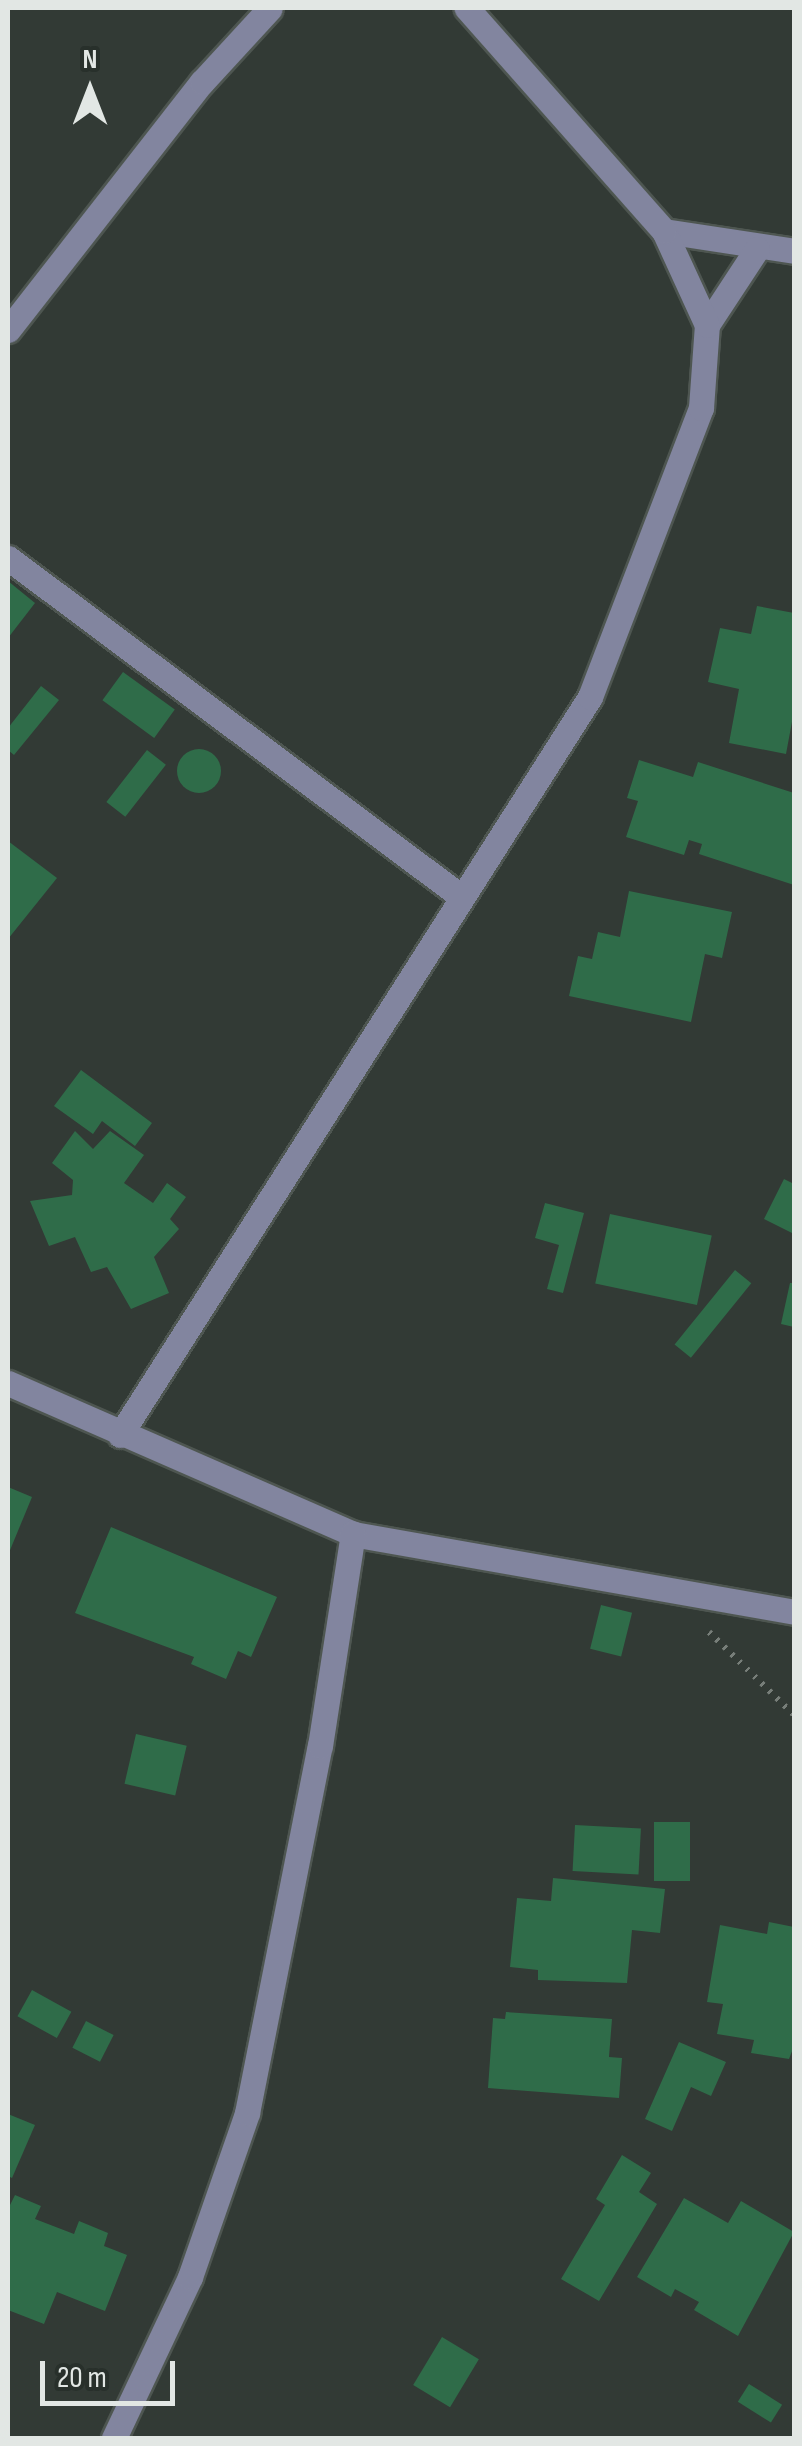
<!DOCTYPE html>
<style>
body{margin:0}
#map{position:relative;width:802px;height:2446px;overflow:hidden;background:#323a35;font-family:"Sofia Sans Condensed",sans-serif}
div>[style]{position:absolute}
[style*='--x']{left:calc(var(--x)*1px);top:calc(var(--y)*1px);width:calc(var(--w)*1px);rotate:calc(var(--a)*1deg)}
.building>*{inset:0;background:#2f6c49;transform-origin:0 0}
.round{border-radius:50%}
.path>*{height:6px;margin-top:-3px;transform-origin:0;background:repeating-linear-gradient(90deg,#777e79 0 2.5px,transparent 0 10.5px)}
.roads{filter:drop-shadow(2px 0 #4e5651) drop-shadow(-2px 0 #4e5651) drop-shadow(0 2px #4e5651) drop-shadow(0 -2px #4e5651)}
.minor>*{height:25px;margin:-12.5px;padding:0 12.5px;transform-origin:12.5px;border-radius:12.5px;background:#82859f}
span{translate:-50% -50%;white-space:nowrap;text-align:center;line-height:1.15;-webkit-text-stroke:8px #28302b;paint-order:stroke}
.frame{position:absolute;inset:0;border:10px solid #e2e7e4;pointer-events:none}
.north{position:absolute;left:40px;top:40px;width:100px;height:100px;-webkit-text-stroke:8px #28302b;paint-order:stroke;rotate:0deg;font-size:28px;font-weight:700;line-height:40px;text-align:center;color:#e2e7e4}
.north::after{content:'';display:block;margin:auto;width:35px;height:45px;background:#e2e7e4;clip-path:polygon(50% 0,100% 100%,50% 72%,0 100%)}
.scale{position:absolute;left:40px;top:2361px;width:135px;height:45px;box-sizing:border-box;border:5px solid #e2e7e4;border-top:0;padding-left:12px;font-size:30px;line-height:35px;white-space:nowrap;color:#e2e7e4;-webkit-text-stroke:8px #28302b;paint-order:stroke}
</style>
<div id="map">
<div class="building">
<i style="clip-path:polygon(8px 581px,35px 603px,8px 638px)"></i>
<i style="clip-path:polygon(757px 606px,794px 613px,794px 711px,786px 754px,729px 743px,739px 689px,708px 682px,720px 628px,751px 634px)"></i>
<i style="left:123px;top:672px;width:64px;height:35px;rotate:36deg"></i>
<i style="clip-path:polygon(41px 686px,59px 700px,14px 755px,8px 750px,8px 728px)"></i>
<i class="round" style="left:177px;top:749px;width:44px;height:44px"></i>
<i style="left:147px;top:750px;width:24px;height:66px;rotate:38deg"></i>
<i style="clip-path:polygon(639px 760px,693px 777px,698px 762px,794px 793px,794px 885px,699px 854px,702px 844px,689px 840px,684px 855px,626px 837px,638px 801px,627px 798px)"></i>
<i style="clip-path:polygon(8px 841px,57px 878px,8px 939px)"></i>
<i style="clip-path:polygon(629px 891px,732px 912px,722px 958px,705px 954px,691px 1022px,569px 996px,578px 956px,592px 959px,598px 932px,620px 937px)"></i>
<i style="clip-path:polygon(81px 1070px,152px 1123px,135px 1146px,102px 1121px,93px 1134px,54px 1106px)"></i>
<i style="clip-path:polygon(75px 1131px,93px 1149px,110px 1131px,144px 1155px,124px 1183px,153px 1203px,167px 1183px,186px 1197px,170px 1219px,179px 1229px,154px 1257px,169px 1293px,131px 1309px,107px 1267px,91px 1272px,75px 1237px,49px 1246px,30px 1201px,72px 1195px,73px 1180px,52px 1163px)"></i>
<i style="clip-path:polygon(784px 1179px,794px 1184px,794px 1234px,764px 1219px)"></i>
<i style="clip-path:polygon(545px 1203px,584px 1213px,563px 1293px,547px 1289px,559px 1245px,535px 1238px)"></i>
<i style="left:610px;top:1214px;width:104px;height:71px;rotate:12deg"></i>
<i style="left:735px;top:1270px;width:21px;height:96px;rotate:39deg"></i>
<i style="clip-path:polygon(790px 1283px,794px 1283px,794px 1327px,781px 1324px)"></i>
<i style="clip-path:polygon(8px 1487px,32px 1497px,8px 1555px)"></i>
<i style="clip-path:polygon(111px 1527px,277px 1597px,251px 1657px,238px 1651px,226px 1679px,191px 1664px,194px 1657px,75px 1613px)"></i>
<i style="left:601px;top:1605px;width:32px;height:45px;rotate:14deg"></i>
<i style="left:136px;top:1734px;width:52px;height:51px;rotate:13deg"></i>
<i style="left:654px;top:1822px;width:36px;height:59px"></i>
<i style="left:575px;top:1825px;width:66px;height:46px;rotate:3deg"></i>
<i style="clip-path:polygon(553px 1878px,665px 1889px,660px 1933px,632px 1930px,627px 1983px,538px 1980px,538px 1970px,510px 1967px,517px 1898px,551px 1901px)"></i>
<i style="clip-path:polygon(769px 1922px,794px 1927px,794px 2046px,789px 2059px,751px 2053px,754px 2040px,717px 2034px,723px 2004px,707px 2002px,720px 1925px,767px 1934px)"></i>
<i style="left:32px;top:1990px;width:45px;height:30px;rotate:29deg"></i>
<i style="clip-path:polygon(506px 2012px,612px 2019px,609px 2057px,622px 2058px,619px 2098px,488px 2088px,493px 2018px,505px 2019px)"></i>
<i style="left:86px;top:2021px;width:31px;height:30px;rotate:27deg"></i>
<i style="clip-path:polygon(679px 2042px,726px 2062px,711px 2096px,691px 2087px,672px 2131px,645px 2119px)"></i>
<i style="clip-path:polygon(8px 2114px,35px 2125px,12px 2178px,8px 2176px)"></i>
<i style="clip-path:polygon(622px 2155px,651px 2173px,639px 2192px,657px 2204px,599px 2301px,561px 2279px,605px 2205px,596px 2199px)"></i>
<i style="clip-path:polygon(15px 2195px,41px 2206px,35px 2219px,74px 2234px,79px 2221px,108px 2233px,104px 2246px,127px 2255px,105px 2311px,57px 2292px,44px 2324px,8px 2310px,8px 2209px)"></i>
<i style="clip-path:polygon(684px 2198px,728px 2223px,741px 2201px,794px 2232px,738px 2336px,694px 2310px,699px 2302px,675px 2289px,671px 2297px,637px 2277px)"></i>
<i style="left:442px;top:2337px;width:43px;height:56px;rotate:31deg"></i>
<i style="left:749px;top:2384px;width:39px;height:21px;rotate:32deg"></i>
</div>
<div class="path">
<i style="--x:709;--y:1632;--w:119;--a:44.3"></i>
</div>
<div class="roads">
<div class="minor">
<i style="--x:664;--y:231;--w:132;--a:8.7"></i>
<i style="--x:707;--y:325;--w:91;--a:-56.7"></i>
<i style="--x:8;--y:330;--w:315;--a:-52"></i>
<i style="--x:202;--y:82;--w:100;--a:-47.4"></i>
<i style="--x:8;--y:558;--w:563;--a:36.77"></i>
<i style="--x:8;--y:1383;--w:377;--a:23.6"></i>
<i style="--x:353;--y:1534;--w:448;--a:10"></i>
<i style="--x:120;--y:1435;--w:875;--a:-57.51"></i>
<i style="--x:590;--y:697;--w:310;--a:-69"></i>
<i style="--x:701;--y:408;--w:83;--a:-85.9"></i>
<i style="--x:707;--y:325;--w:103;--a:-114.6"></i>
<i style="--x:664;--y:231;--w:298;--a:-131.5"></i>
<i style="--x:114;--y:2438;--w:178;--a:-64.7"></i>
<i style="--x:190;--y:2277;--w:174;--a:-70.8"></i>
<i style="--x:247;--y:2113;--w:374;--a:-78.8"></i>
<i style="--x:320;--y:1746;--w:215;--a:-81.2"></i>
</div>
</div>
<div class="frame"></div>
<div class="north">N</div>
<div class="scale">20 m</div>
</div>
